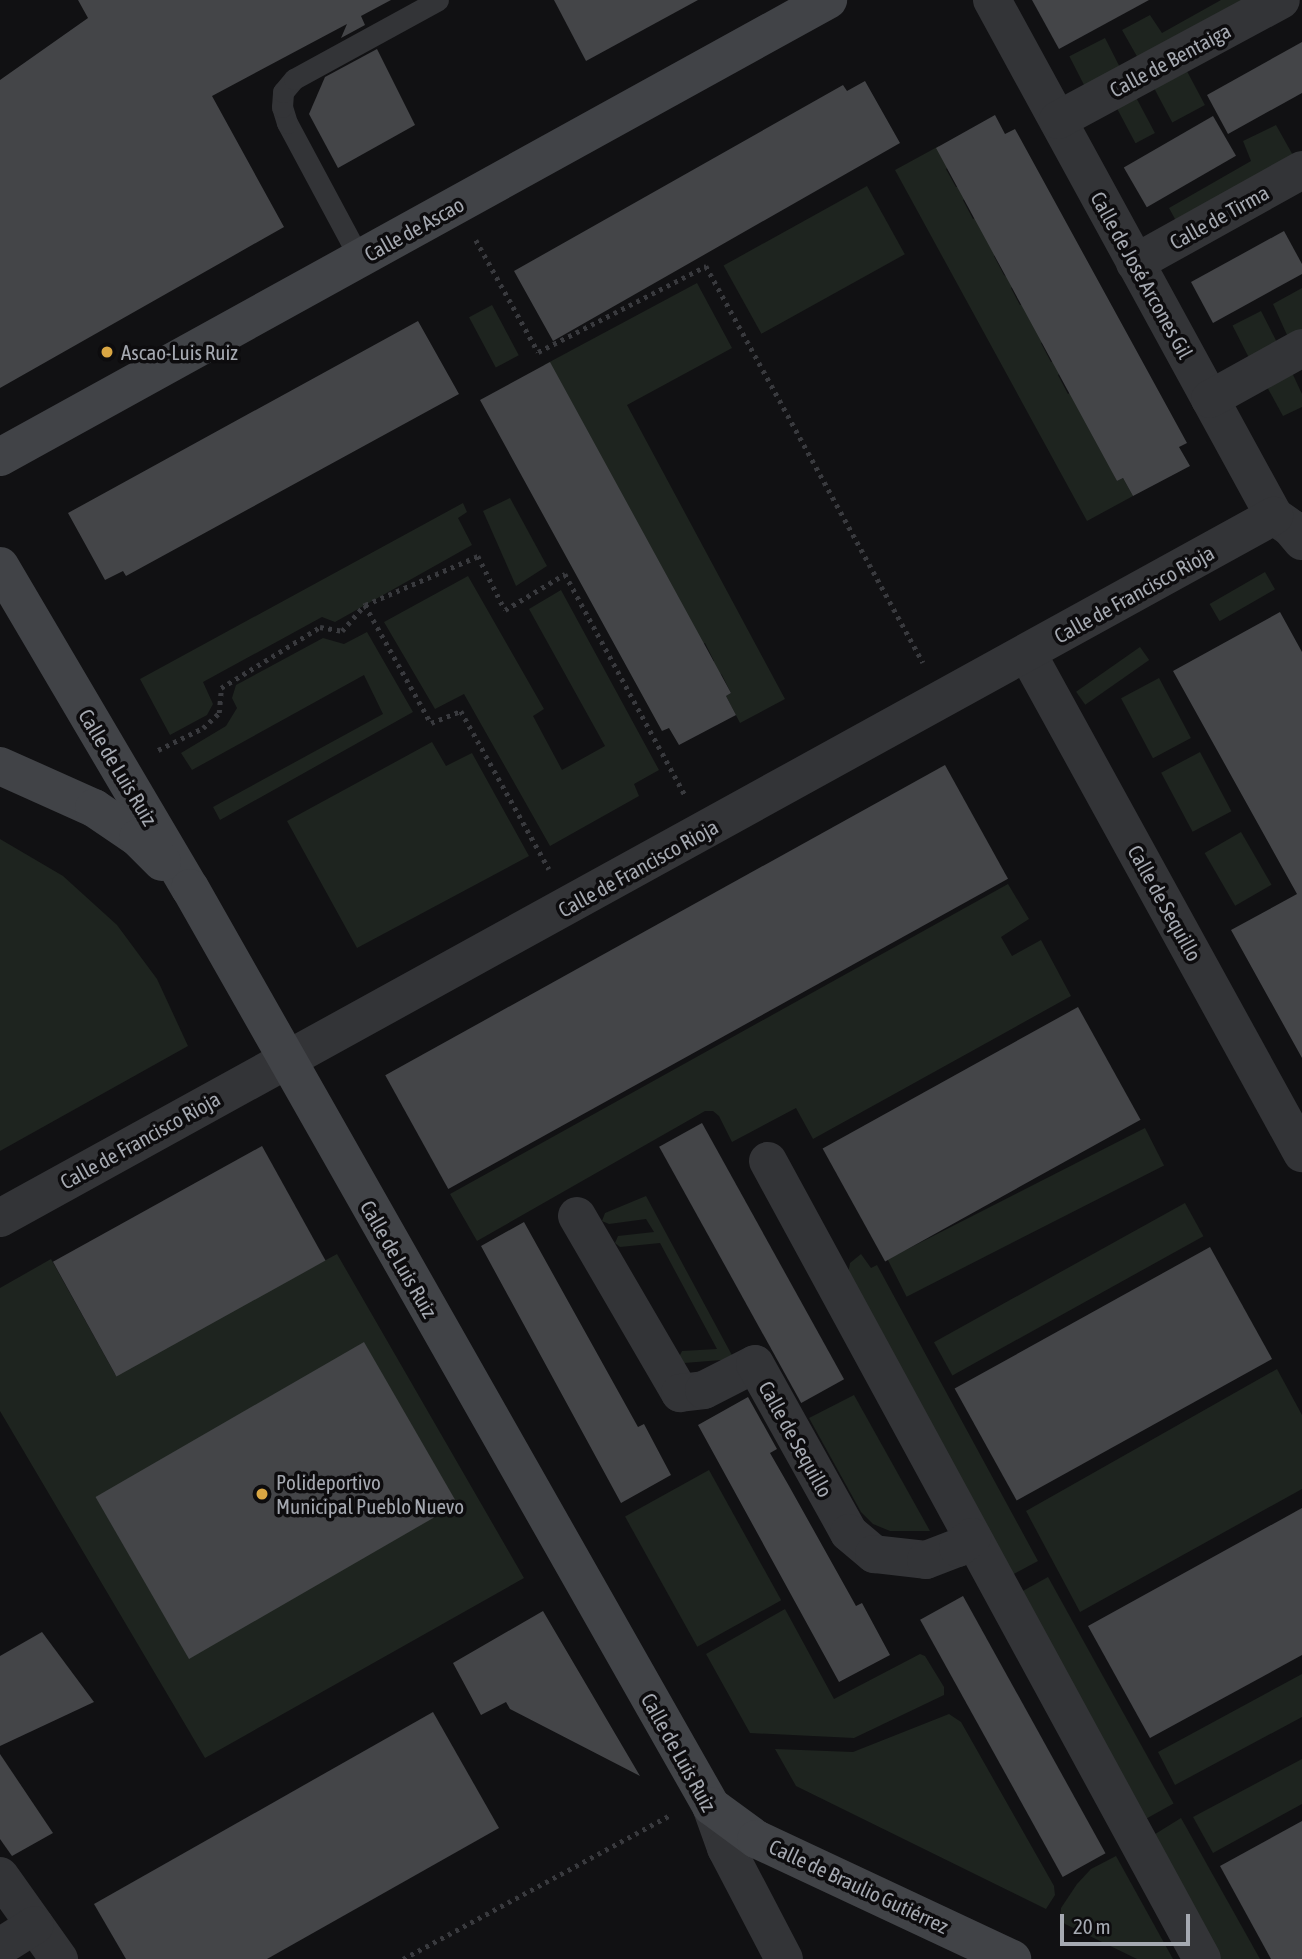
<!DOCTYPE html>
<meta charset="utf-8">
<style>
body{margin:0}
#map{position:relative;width:1302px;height:1959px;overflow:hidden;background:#111113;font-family:"Asap Condensed",sans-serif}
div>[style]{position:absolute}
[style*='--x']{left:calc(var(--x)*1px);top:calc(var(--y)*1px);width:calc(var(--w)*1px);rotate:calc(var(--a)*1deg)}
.green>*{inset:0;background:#1e241f;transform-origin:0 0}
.building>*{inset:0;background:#444548;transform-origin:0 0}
.path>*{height:4.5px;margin-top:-2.25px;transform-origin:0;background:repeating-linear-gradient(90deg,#393a3e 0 3.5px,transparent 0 8.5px)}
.lane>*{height:21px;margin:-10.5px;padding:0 10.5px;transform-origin:10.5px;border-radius:10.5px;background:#333437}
.street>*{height:38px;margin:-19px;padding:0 19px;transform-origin:19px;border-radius:19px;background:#333437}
.secondary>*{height:38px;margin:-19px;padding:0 19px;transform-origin:19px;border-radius:19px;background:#414347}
.dots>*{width:19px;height:19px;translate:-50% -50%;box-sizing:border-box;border:4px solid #0d0c0e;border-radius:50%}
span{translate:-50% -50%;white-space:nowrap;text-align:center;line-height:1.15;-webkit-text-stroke:7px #0d0c0e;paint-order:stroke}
.street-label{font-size:21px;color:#a5a9b1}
.poi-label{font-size:21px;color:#a5a9b1}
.left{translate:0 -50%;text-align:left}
.scale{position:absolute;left:1060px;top:1914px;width:130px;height:32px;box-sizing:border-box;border:4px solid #a5a9b1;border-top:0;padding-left:9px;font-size:21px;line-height:24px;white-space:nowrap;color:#a5a9b1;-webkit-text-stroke:5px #0d0c0e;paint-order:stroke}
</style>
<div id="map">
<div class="green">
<i style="clip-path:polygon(1221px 0,1268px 0,1143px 67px,1122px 30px,1150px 15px,1162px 33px)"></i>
<i style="left:1105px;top:38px;width:44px;height:40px;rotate:63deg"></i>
<i style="left:1181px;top:60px;width:51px;height:37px;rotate:62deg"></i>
<i style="left:1131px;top:88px;width:51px;height:22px;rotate:62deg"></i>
<i style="clip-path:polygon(1276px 125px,1299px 166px,1181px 230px,1169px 208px,1251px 161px,1243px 141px)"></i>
<i style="clip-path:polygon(939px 146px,950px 166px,946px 169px,956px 187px,961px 185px,968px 197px,963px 200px,973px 219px,979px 216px,999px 253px,994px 256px,1004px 275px,1016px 284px,1011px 288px,1020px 305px,1027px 303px,1047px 340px,1041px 343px,1051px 362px,1057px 359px,1064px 371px,1058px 375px,1068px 394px,1075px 390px,1117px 481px,1123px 478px,1133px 496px,1087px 521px,895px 170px)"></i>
<i style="left:867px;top:186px;width:78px;height:164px;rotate:61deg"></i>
<i style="clip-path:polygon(697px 283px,732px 348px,627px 405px,785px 699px,740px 723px,726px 696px,731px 693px,722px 675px,709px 664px,714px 661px,705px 643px,698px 647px,544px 365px)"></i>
<i style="clip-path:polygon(1302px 288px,1302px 341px,1292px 346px,1273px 304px)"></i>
<i style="left:492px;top:305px;width:57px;height:26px;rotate:62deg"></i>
<i style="left:1261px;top:311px;width:45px;height:32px;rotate:63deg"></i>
<i style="clip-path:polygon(1287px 362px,1302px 394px,1302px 407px,1283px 416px,1261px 376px)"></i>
<i style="clip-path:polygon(510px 498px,547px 566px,516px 586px,483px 511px)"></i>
<i style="clip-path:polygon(463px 503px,467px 512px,458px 518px,472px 545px,335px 622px,322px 617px,203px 682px,213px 704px,207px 715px,170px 735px,140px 679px)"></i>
<i style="left:1265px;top:572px;width:20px;height:64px;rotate:60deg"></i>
<i style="clip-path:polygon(468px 576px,544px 709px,533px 716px,562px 770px,605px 746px,529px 609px,561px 590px,659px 770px,634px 784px,639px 796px,550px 846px,464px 694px,435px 709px,384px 622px)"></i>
<i style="clip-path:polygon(367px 632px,413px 712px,220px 820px,213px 807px,383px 714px,364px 675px,192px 770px,181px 753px,226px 726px,237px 708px,232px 698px,236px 685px,323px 638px,344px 644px)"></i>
<i style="left:1140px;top:647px;width:16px;height:78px;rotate:55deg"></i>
<i style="left:1159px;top:678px;width:68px;height:43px;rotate:62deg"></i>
<i style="clip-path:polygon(432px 742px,446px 766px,472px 753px,529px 856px,357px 948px,287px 821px)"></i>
<i style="left:1200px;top:752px;width:67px;height:44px;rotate:62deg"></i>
<i style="left:1241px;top:832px;width:61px;height:42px;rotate:60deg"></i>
<i style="clip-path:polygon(0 839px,63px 876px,117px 925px,157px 979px,188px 1046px,0 1151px)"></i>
<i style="clip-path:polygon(1008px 884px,1029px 919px,1001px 937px,1012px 956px,1041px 940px,1071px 996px,813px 1139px,796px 1108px,732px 1142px,719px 1116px,713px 1111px,705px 1111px,477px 1241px,450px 1194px)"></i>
<i style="left:1145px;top:1128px;width:42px;height:289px;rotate:63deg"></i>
<i style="clip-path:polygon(646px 1196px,734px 1359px,684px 1363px,679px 1357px,682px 1351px,717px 1349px,660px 1243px,620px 1247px,615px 1243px,618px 1236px,654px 1232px,646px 1219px,609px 1224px,602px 1221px,605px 1213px)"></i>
<i style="left:1185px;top:1203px;width:38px;height:287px;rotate:61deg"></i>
<i style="clip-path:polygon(337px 1254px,524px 1578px,205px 1758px,0 1411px,0 1288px,51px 1259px,115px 1374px)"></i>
<i style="clip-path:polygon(861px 1254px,871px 1268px,877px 1265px,1038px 1561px,1010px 1576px,848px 1274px,850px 1263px)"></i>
<i style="clip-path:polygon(1277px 1369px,1302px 1415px,1302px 1489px,1080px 1612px,1026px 1511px)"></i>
<i style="clip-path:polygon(854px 1395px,930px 1531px,890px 1531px,873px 1524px,861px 1512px,809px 1418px)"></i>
<i style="left:709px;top:1470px;width:149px;height:96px;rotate:61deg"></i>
<i style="left:1048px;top:1577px;width:259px;height:33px;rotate:61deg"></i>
<i style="clip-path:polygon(785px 1609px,834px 1699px,920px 1654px,925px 1656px,944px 1687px,944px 1695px,854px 1738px,750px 1733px,706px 1654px)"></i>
<i style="clip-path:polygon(1302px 1674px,1302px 1717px,1175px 1785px,1158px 1752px)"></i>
<i style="clip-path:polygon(949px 1714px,961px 1722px,1054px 1886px,1055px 1895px,1046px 1909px,796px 1786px,775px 1749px,853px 1752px)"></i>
<i style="clip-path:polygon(1302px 1759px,1302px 1804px,1213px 1853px,1193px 1817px)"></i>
<i style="clip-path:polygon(1181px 1818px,1260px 1959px,1219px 1959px,1152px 1836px)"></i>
<i style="clip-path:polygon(1116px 1856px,1173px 1959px,1137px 1959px,1065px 1924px,1060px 1918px,1061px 1908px,1077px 1884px,1091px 1869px)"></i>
</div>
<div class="building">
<i style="clip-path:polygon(78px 0,391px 0,361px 16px,365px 25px,341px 38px,347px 24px,212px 96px,284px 227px,0 388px,0 80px,88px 18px)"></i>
<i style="clip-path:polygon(554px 0,698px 0,586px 61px)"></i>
<i style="clip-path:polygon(1032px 0,1149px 0,1059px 49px)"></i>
<i style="clip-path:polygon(1302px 42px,1302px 93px,1228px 134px,1207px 95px)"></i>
<i style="clip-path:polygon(377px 49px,415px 125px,338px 168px,309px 114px,325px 77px)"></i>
<i style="clip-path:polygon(865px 81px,900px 143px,553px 341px,514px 271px,843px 85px,847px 91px)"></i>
<i style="clip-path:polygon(995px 115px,1005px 134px,1015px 129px,1187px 443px,1179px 447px,1190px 466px,1133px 496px,1123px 478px,1117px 481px,936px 148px)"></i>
<i style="left:1213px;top:116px;width:46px;height:103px;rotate:60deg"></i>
<i style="clip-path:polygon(1284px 231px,1302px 264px,1302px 274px,1213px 323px,1191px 282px)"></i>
<i style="clip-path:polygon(418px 321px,459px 394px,126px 576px,123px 571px,105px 580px,68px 513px)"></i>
<i style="clip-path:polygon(550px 362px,731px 693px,726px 696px,736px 715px,679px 745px,669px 728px,662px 731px,480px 400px)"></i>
<i style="clip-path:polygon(1280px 612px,1302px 652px,1302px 1058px,1231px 930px,1297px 894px,1173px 671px)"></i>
<i style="left:945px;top:765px;width:130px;height:640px;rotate:61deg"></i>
<i style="left:1078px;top:1007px;width:129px;height:292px;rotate:61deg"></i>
<i style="left:702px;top:1123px;width:293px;height:49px;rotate:61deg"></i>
<i style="left:262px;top:1146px;width:131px;height:239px;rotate:61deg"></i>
<i style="clip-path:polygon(524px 1222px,638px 1427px,644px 1424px,671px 1475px,621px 1503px,481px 1246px)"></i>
<i style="left:1210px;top:1247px;width:128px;height:292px;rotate:61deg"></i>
<i style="left:364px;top:1342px;width:187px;height:310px;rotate:60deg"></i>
<i style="clip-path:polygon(748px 1397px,777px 1449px,770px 1453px,789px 1486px,856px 1606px,862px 1603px,890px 1655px,839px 1682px,698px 1425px)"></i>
<i style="clip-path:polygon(1302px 1508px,1302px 1655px,1150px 1738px,1088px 1626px)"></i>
<i style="left:963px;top:1596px;width:294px;height:49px;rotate:61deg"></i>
<i style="clip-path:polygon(543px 1611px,640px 1776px,510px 1709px,506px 1702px,481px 1715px,453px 1663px)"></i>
<i style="clip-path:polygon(42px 1632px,94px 1702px,0 1746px,0 1656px)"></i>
<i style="clip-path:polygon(433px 1712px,499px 1828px,267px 1959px,126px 1959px,94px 1904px)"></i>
<i style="clip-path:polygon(0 1754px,53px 1833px,12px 1856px,0 1839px)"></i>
<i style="clip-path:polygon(1302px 1821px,1302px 1959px,1271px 1959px,1220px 1866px)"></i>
</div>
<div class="path">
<i style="--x:476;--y:240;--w:128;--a:61"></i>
<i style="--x:538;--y:352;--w:189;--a:-27.1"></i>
<i style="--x:706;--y:266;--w:452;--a:61.3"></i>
<i style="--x:365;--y:605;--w:135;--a:60.8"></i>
<i style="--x:431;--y:723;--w:32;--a:-22"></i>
<i style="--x:461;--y:711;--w:181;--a:60.9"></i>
<i style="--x:158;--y:750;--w:50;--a:-26.1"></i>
<i style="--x:203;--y:728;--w:22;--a:-43"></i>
<i style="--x:219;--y:713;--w:25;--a:-85"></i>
<i style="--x:221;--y:688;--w:116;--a:-31.6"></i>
<i style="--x:320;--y:627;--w:22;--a:10"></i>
<i style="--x:342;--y:631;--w:35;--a:-49"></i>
<i style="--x:365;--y:605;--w:123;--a:-23.4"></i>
<i style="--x:478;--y:556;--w:60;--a:63.4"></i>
<i style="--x:505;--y:610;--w:70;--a:-31"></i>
<i style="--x:565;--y:574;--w:251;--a:61.5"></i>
<i style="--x:403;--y:1959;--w:303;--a:-28.3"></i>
</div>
<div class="lane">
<i style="--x:360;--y:259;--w:154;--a:-118.2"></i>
<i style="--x:287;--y:123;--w:17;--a:-107"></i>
<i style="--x:282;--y:107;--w:15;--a:-86"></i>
<i style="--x:283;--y:92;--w:17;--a:-50"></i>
<i style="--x:294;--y:79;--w:164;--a:-28.7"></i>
</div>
<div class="street">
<i style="--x:992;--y:0;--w:588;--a:61.34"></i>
<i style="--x:1274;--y:516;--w:21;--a:35"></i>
<i style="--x:1291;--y:528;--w:17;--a:50"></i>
<i style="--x:1058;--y:120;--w:253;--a:-28.3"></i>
<i style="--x:1135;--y:263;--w:191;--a:-29.1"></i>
<i style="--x:1210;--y:399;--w:105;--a:-29"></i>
<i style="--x:1027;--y:653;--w:571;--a:61.19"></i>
<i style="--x:768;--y:1161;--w:908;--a:61.46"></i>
<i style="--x:577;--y:1216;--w:205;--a:59.8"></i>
<i style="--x:680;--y:1393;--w:24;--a:-7"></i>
<i style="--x:704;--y:1390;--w:57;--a:-27"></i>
<i style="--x:755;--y:1364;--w:193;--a:60.9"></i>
<i style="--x:849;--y:1533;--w:33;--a:40"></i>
<i style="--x:874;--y:1554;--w:52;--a:6.6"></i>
<i style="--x:926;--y:1560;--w:34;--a:-21"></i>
<i style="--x:958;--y:1548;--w:18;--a:-38"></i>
<i style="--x:0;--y:1218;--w:1455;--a:-28.86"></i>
<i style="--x:711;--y:1806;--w:45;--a:70.3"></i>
<i style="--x:726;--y:1848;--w:125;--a:62.4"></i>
<i style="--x:0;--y:1876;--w:102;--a:54.6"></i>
<i style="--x:0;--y:1947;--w:41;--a:-32.2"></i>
</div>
<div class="secondary">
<i style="--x:0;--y:457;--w:946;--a:-28.9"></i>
<i style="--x:0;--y:566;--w:374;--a:59.5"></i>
<i style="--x:190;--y:888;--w:1056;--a:60.42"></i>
<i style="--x:711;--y:1806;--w:56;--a:36.3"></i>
<i style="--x:756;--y:1839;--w:283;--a:25.1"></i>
<i style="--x:0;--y:766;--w:103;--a:24.1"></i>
<i style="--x:94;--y:808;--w:53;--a:34.3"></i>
<i style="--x:138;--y:838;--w:34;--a:45"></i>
</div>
<div class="dots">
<i style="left:107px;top:352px;background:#d9a643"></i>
<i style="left:262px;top:1494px;background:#d9a643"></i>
</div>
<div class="street-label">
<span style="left:1170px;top:60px;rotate:-28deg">Calle de Bentaiga</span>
<span style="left:1219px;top:217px;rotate:-29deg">Calle de Tirma</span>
<span style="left:414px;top:229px;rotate:-29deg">Calle de Ascao</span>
<span style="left:1142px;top:275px;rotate:61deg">Calle de José Arcones Gil</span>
<span style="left:1134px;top:594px;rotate:-29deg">Calle de Francisco Rioja</span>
<span style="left:118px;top:767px;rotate:59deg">Calle de Luis Ruiz</span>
<span style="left:638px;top:868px;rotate:-29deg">Calle de Francisco Rioja</span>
<span style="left:1165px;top:903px;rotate:61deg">Calle de Sequillo</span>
<span style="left:140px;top:1140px;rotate:-29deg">Calle de Francisco Rioja</span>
<span style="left:399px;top:1259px;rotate:60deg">Calle de Luis Ruiz</span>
<span style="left:796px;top:1439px;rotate:61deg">Calle de Sequillo</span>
<span style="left:679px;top:1752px;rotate:61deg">Calle de Luis Ruiz</span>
<span style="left:859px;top:1886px;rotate:25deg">Calle de Braulio Gutiérrez</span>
</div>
<div class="poi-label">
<span class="left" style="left:121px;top:352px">Ascao-Luis Ruiz</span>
<span class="left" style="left:276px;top:1494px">Polideportivo<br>Municipal Pueblo Nuevo</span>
</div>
<div class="scale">20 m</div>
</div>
